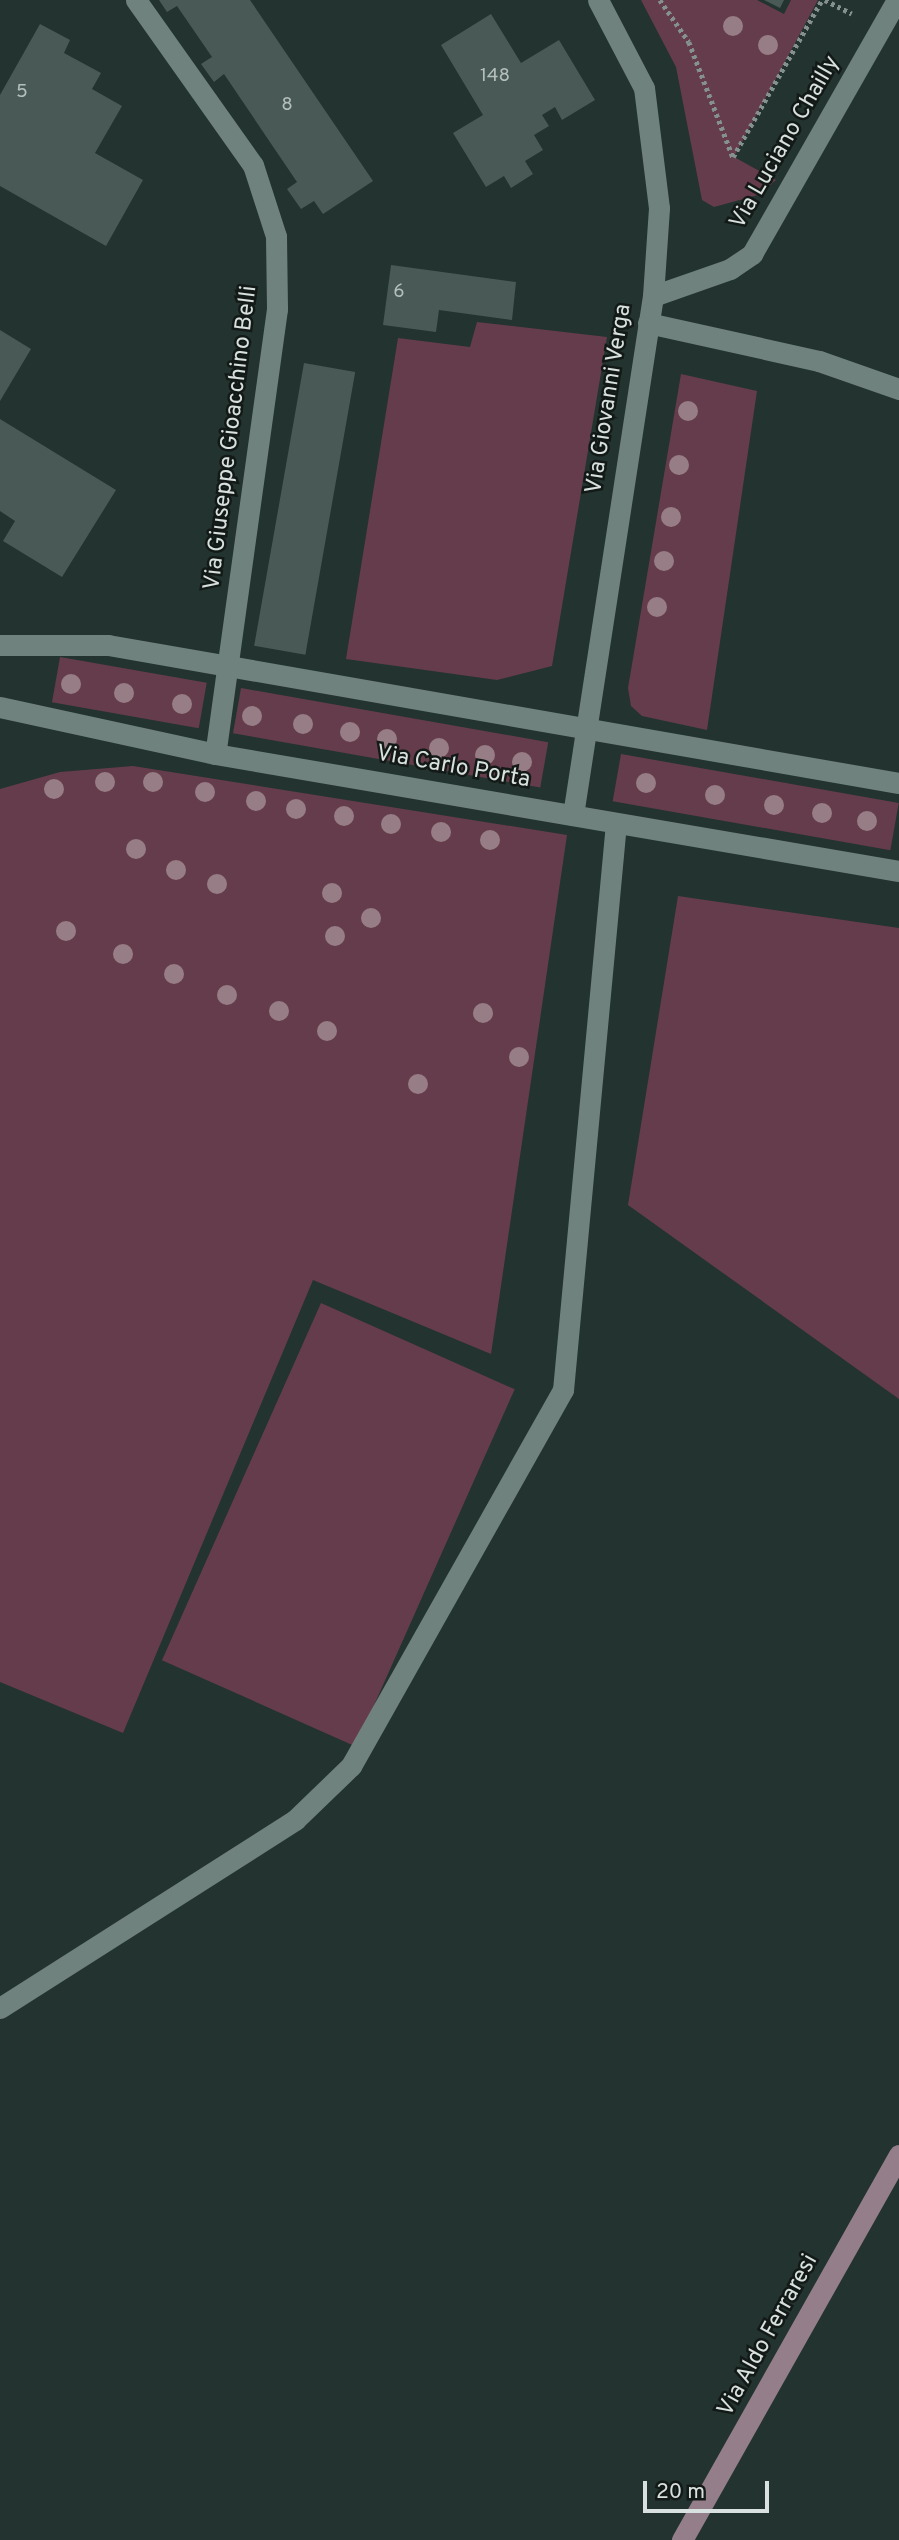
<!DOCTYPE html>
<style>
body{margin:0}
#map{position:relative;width:899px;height:2540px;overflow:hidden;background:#23332f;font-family:Overpass,sans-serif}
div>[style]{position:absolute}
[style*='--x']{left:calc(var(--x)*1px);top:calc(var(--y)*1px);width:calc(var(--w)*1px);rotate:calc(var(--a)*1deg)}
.green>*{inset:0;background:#653c4b;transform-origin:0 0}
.building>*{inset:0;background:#495a56;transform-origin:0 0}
.path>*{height:4.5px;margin-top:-2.25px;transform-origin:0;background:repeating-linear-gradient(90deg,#85918e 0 3.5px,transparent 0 7px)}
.lane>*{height:21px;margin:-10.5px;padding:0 10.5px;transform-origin:10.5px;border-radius:10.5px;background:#70827e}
.street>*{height:21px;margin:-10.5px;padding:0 10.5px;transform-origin:10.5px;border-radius:10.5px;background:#70827e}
.secondary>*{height:21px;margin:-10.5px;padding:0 10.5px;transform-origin:10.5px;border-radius:10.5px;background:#947e89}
.trees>*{width:20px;height:20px;margin:-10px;border-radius:50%;background:#977d86}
span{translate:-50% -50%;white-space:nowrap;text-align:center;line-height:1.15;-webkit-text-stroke:5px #121917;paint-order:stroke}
.number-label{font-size:19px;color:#b4bfbd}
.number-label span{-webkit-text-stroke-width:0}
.street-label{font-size:23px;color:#d8e1df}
.scale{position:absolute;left:643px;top:2481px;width:126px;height:32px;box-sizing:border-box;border:4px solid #d8e1df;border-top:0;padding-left:9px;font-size:21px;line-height:24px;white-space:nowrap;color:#d8e1df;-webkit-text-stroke:5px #121917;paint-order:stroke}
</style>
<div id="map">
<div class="green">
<i style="clip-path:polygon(641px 0,757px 0,784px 14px,791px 0,818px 0,734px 157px,776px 180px,758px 195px,714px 207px,702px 200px,676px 67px)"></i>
<i style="clip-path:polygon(477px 322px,607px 337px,552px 666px,497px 680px,346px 659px,398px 338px,470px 347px)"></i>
<i style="clip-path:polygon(681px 374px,757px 391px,707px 730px,642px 716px,631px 706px,628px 688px)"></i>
<i style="left:60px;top:657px;width:149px;height:46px;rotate:10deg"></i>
<i style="left:241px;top:688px;width:312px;height:46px;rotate:10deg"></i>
<i style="left:621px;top:754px;width:282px;height:48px;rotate:10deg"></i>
<i style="clip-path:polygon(133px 766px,567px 835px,491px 1354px,313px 1280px,123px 1733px,0 1682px,0 789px,60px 772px)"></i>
<i style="clip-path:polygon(678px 896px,899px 928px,899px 1399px,628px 1205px)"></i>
<i style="left:321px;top:1303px;width:212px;height:391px;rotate:24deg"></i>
</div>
<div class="building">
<i style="clip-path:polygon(159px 0,250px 0,373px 181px,323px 214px,314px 201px,301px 209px,287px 189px,297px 182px,224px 74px,214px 82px,201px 64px,212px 57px,177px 6px,167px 12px)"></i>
<i style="clip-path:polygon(764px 0,784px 0,780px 8px)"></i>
<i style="clip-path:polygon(491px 14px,521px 63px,559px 40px,595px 100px,562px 120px,555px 107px,542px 115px,549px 126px,534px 135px,543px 150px,525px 161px,533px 174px,511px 188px,504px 176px,486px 187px,453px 133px,483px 115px,441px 45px)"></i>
<i style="clip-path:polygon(40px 24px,70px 40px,64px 53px,101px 73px,92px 89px,122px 106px,95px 153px,143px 180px,106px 246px,0 186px,0 95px)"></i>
<i style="clip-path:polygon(391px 265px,516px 282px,512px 320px,439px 310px,436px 332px,383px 325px)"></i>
<i style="clip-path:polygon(0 330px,31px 349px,0 401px)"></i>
<i style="left:304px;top:363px;width:52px;height:287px;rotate:10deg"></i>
<i style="clip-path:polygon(0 419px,116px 490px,62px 577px,3px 541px,15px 521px,0 511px)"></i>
</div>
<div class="path">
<i style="--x:660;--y:0;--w:51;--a:55.4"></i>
<i style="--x:689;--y:42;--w:123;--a:69.1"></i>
<i style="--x:733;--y:157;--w:180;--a:-60.5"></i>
<i style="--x:825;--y:0;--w:30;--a:27"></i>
</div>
<div class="lane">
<i style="--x:648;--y:323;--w:175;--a:12.5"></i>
<i style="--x:819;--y:361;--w:85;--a:19.3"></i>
<i style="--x:0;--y:2008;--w:350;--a:-32.5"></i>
<i style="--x:295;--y:1820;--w:78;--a:-44"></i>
<i style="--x:351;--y:1766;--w:432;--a:-60.6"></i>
<i style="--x:563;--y:1390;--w:569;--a:-84.66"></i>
</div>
<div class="street">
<i style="--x:136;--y:0;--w:202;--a:54.7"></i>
<i style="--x:253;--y:165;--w:75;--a:72.1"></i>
<i style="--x:276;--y:236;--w:73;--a:89.2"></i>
<i style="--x:277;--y:309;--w:449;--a:97.9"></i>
<i style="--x:653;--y:296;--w:82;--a:-19.3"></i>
<i style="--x:730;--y:269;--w:27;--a:-34"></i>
<i style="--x:752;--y:254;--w:292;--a:-60.3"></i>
<i style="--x:0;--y:645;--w:108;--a:0"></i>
<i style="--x:108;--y:645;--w:803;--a:9.9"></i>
<i style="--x:0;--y:707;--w:220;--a:12.3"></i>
<i style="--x:215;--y:754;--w:694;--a:9.71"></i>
<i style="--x:573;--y:815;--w:525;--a:-81.24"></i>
<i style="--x:653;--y:296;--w:88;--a:-86.1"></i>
<i style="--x:659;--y:208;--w:121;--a:-97.1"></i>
<i style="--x:644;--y:88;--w:99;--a:-117.6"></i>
</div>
<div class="secondary">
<i style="--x:682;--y:2540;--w:442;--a:-60.6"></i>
</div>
<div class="trees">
<i style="left:733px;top:26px"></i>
<i style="left:768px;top:45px"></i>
<i style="left:688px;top:411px"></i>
<i style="left:679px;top:465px"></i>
<i style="left:671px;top:517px"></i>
<i style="left:664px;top:561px"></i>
<i style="left:657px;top:607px"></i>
<i style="left:71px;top:684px"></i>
<i style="left:124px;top:693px"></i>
<i style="left:182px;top:704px"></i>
<i style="left:252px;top:716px"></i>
<i style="left:303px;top:724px"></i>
<i style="left:350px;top:732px"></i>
<i style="left:387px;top:739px"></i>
<i style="left:439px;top:748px"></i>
<i style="left:485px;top:755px"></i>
<i style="left:522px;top:762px"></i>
<i style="left:105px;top:782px"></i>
<i style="left:153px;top:782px"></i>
<i style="left:646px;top:783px"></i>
<i style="left:54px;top:789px"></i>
<i style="left:205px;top:792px"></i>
<i style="left:715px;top:795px"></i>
<i style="left:256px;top:801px"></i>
<i style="left:774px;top:805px"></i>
<i style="left:296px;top:809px"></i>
<i style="left:822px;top:813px"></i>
<i style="left:344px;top:816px"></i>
<i style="left:867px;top:821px"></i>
<i style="left:391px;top:824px"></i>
<i style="left:441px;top:832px"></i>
<i style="left:490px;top:840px"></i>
<i style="left:136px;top:849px"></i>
<i style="left:176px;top:870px"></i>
<i style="left:217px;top:884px"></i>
<i style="left:332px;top:893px"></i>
<i style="left:371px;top:918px"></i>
<i style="left:66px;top:931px"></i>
<i style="left:335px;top:936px"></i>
<i style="left:123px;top:954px"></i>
<i style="left:174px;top:974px"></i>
<i style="left:227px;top:995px"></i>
<i style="left:279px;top:1011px"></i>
<i style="left:483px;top:1013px"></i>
<i style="left:327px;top:1031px"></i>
<i style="left:519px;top:1057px"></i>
<i style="left:418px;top:1084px"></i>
</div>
<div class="number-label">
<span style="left:495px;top:77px">148</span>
<span style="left:22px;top:93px">5</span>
<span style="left:287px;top:106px">8</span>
<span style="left:399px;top:293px">6</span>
</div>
<div class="street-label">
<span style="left:786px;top:143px;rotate:-60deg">Via Luciano Chailly</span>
<span style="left:610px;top:399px;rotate:-81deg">Via Giovanni Verga</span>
<span style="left:232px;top:438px;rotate:-83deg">Via Giuseppe Gioacchino Belli</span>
<span style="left:453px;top:768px;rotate:10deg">Via Carlo Porta</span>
<span style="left:769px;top:2336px;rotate:-61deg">Via Aldo Ferraresi</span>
</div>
<div class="scale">20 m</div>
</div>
